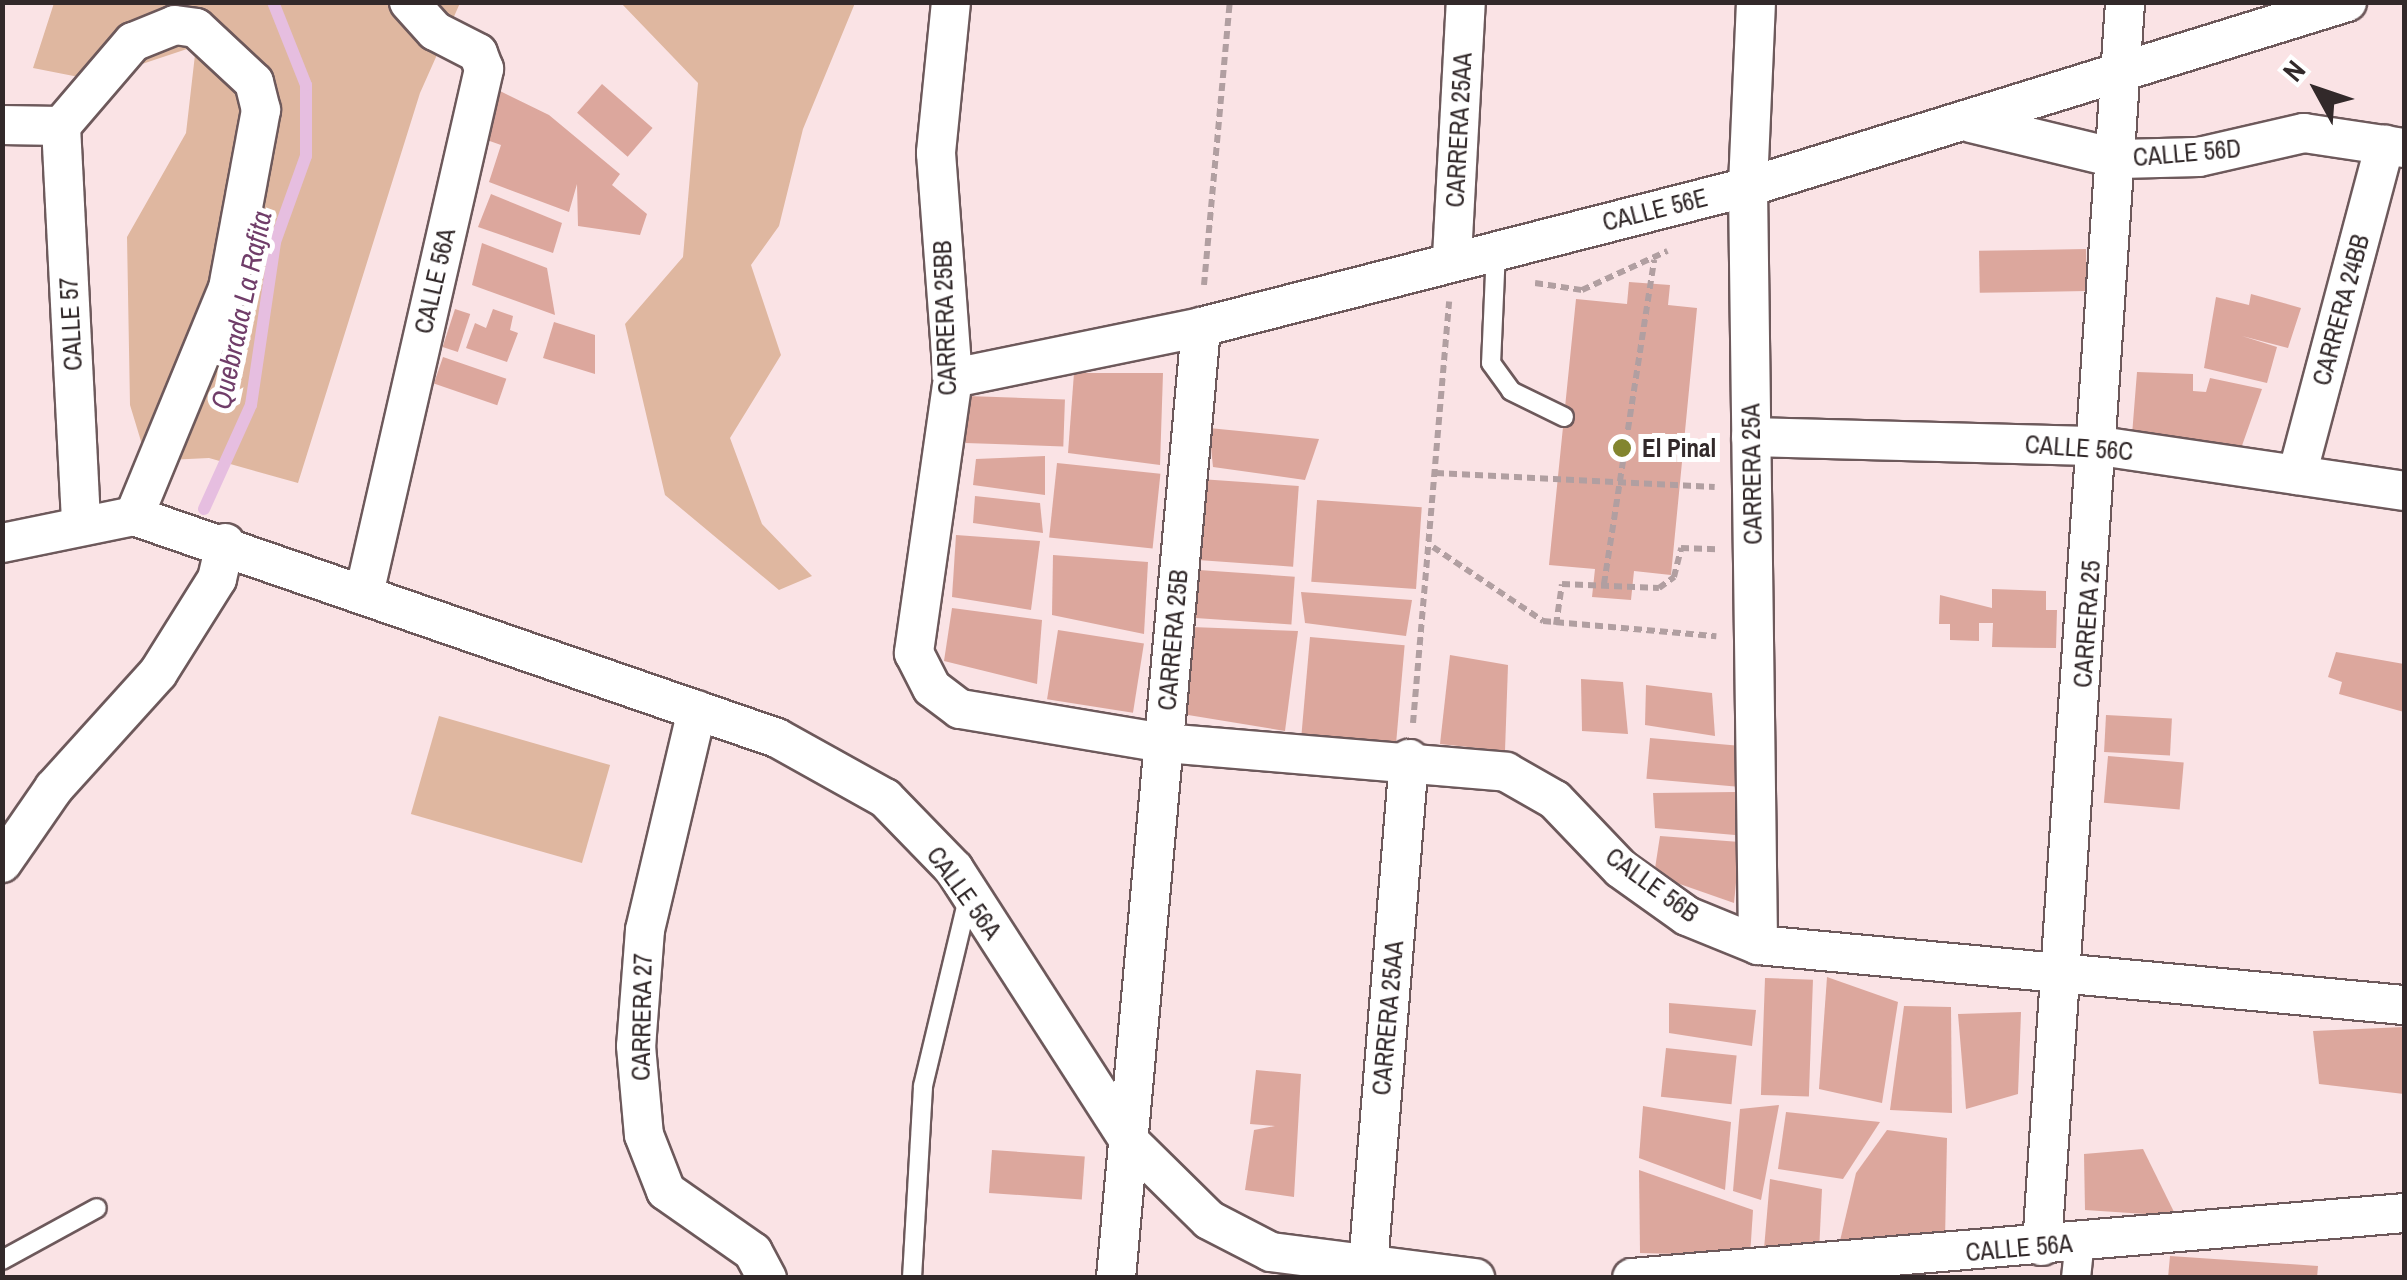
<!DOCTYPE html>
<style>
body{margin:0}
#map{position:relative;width:2407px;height:1280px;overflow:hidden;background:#fae3e5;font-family:"Archivo Narrow",sans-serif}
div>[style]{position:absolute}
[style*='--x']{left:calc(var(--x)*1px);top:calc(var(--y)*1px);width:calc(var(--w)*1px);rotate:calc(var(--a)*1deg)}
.green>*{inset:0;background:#dfb7a0;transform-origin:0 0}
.stream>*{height:12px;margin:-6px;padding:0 6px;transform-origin:6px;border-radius:6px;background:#e6bee0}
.building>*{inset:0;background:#dca79d;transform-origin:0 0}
.path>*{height:6px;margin-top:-3px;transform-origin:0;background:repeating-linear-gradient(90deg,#b19fa1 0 8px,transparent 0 13px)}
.roads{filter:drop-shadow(2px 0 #6d595b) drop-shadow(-2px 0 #6d595b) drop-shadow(0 2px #6d595b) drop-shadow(0 -2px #6d595b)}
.service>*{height:18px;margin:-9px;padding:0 9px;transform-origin:9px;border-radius:9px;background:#fff}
.pedestrian>*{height:28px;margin:-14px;padding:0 14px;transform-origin:14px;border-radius:14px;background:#fff}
.minor>*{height:38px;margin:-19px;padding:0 19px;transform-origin:19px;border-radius:19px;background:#fff}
.dots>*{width:28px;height:28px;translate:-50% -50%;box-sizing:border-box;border:5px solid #fff;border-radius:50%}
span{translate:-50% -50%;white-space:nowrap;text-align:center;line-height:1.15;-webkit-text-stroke:10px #fff;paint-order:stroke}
.street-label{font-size:25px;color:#32292a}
.poi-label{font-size:25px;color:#32292a;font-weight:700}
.left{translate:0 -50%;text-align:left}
.water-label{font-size:28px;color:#703d69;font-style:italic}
.frame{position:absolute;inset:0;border:5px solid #32292a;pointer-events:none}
.north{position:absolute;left:2267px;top:40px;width:100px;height:100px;-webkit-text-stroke:8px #fff;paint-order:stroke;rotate:310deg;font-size:28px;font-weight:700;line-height:40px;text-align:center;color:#32292a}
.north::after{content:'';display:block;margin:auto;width:35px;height:45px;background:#32292a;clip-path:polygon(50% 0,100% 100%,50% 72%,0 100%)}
</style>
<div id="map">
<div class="green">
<i style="clip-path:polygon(54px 3px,460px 3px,420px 93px,298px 483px,209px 458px,147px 461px,130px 405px,127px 237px,186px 133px,196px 46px,94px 80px,33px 68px)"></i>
<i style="clip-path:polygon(621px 3px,855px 3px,803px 129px,779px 226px,751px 265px,781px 355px,730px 438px,762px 524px,812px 576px,779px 590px,665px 495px,625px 324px,683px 257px,698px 83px)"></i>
<i style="left:439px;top:716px;width:178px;height:102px;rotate:16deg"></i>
</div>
<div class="stream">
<i style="--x:204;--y:509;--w:114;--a:-65.7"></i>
<i style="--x:251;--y:405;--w:165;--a:-81.6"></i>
<i style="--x:275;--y:242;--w:91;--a:-70.2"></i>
<i style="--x:306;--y:156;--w:71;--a:-90"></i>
<i style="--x:306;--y:85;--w:89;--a:-111.7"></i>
</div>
<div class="building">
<i style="left:602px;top:84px;width:67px;height:38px;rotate:41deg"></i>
<i style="clip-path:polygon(500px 91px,549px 115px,620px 174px,612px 185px,647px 214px,640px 235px,578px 226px,577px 184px,569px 212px,489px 182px,501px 145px,484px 139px)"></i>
<i style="clip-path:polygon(491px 194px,562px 223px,553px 253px,478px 227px)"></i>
<i style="clip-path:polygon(482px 243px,547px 268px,555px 315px,472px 285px)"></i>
<i style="left:2086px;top:249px;width:42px;height:107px;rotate:89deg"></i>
<i style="clip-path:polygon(1629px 282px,1670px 285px,1668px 305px,1697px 308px,1671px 575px,1634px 571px,1631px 600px,1592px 597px,1595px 569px,1549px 565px,1576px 299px,1627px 304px)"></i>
<i style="clip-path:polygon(2251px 294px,2301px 308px,2288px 348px,2242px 336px,2277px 347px,2267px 383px,2204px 368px,2216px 297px,2249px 305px)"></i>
<i style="left:455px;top:309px;width:16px;height:40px;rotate:18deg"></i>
<i style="clip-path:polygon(493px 309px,513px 316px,510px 330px,518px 333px,507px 362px,466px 348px,475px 323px,486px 328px)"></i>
<i style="clip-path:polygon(554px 322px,595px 335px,595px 374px,543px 358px)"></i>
<i style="left:443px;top:357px;width:67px;height:28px;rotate:19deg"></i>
<i style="clip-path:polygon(2137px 372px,2193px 374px,2193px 391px,2206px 392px,2210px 378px,2262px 389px,2238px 457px,2132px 435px)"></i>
<i style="clip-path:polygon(1074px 373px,1163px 373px,1160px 465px,1068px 453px)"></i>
<i style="left:967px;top:396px;width:98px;height:47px;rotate:2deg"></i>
<i style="clip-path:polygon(1209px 428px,1319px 439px,1305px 480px,1213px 467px)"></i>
<i style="clip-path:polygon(1045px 456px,1045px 495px,973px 485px,976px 459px)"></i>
<i style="left:1057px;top:463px;width:104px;height:75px;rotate:6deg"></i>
<i style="left:1200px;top:479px;width:99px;height:81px;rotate:4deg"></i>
<i style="clip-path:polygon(975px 496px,1040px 503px,1043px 533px,973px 523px)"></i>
<i style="left:1317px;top:500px;width:105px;height:82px;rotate:4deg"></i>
<i style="clip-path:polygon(956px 535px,1040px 541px,1031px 610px,952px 597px)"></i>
<i style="clip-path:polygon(1053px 555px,1148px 562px,1144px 634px,1052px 615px)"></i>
<i style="left:1199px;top:570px;width:96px;height:48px;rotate:4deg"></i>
<i style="clip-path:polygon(1992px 589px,2046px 591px,2046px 610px,2057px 610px,2056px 648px,1992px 647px,1993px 623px,1979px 623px,1979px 641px,1950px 640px,1950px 624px,1939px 624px,1940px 595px,1992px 608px)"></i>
<i style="clip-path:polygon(1301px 592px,1412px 600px,1406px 636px,1305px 623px)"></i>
<i style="clip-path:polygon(952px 608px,1042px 620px,1037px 684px,944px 661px)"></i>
<i style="clip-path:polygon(1191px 627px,1298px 631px,1285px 731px,1182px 714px)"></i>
<i style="left:1058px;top:630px;width:87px;height:70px;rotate:9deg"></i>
<i style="left:1310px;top:637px;width:95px;height:98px;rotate:5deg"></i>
<i style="clip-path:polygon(2336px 652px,2404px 664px,2404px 712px,2339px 694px,2342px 682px,2328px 677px)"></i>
<i style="clip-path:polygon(1450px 655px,1508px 665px,1505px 751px,1440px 744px)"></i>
<i style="clip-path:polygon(1581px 679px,1623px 682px,1628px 734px,1582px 731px)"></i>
<i style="clip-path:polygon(1646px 685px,1712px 693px,1715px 736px,1645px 725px)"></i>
<i style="left:2106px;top:715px;width:66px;height:37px;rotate:3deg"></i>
<i style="left:1650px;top:738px;width:89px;height:41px;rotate:5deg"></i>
<i style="left:2108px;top:756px;width:76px;height:47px;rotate:5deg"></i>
<i style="clip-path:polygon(1735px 792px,1735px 835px,1655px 828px,1653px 793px)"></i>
<i style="clip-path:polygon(1660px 836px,1740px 842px,1734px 903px,1654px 875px)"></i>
<i style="clip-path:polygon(1827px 977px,1898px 1002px,1882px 1103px,1819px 1089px)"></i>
<i style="left:1765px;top:978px;width:48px;height:117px;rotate:2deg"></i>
<i style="clip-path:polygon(1669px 1003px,1756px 1010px,1752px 1046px,1669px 1033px)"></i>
<i style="clip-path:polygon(1904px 1006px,1951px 1007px,1952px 1113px,1890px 1110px)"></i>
<i style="clip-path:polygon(2021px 1012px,2018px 1094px,1966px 1109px,1958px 1014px)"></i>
<i style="clip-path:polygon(2404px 1027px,2404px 1094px,2319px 1084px,2313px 1031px)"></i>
<i style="left:1666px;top:1048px;width:71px;height:49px;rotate:6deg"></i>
<i style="clip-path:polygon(1256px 1070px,1301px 1074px,1294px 1197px,1245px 1190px,1254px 1130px,1275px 1126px,1250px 1124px)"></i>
<i style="clip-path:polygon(1779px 1105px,1761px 1200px,1733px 1191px,1740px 1109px)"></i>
<i style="clip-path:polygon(1643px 1106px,1731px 1122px,1725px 1190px,1639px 1158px)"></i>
<i style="clip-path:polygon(1786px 1112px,1880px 1122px,1843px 1179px,1778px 1169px)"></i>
<i style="clip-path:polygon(1887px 1130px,1947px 1138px,1945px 1240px,1839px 1245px,1856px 1173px)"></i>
<i style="clip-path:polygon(2143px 1149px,2176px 1216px,2085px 1210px,2084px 1154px)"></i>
<i style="left:992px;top:1150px;width:93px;height:43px;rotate:4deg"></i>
<i style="clip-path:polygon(1639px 1170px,1753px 1210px,1750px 1256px,1640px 1253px)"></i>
<i style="clip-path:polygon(1770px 1179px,1822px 1189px,1819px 1252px,1764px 1249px)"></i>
<i style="clip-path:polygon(2170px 1256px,2318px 1266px,2317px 1278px,2168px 1278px)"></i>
</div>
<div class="path">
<i style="--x:1535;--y:283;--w:48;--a:8.5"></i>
<i style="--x:1582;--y:290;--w:94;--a:-24.6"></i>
<i style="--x:1204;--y:285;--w:284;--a:-84.8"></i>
<i style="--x:1436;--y:473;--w:279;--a:2.9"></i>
<i style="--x:1433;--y:547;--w:133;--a:33.9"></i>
<i style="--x:1543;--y:621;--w:174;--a:5"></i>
<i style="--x:1604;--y:584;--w:328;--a:-81.2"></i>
<i style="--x:1556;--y:625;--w:41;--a:-81.7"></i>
<i style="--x:1562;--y:584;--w:97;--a:2.4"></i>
<i style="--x:1659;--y:588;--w:19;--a:-36"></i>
<i style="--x:1674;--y:577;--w:30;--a:-76"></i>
<i style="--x:1681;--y:548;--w:36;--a:2"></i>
<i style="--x:1413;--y:723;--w:423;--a:-85.1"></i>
</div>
<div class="roads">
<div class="service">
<i style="--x:1496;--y:250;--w:113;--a:92.5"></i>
<i style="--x:1491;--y:363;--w:34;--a:54"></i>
<i style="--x:1511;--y:391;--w:59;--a:26.1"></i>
<i style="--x:2;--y:1260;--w:108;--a:-28.7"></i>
<i style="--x:912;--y:1278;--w:192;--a:-86.7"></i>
<i style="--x:923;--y:1086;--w:197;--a:-76.5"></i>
</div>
<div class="pedestrian">
<i style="--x:2076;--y:1278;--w:36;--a:-84"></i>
</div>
<div class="minor">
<i style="--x:951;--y:2;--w:152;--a:95.7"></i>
<i style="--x:936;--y:153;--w:226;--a:85.7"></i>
<i style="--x:953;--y:378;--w:278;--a:98.1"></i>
<i style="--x:914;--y:653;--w:39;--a:63"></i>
<i style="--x:932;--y:688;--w:35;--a:37"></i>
<i style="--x:960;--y:709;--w:207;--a:9.5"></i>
<i style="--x:1164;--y:743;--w:343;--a:4.8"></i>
<i style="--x:1506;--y:772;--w:56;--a:29.7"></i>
<i style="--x:1555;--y:800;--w:95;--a:46.3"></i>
<i style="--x:1621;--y:869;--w:81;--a:35.5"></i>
<i style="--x:1687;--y:916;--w:77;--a:22.2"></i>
<i style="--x:1758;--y:945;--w:649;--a:5.31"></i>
<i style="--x:1756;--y:2;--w:185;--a:92.5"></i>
<i style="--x:1748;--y:187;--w:758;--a:89.24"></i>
<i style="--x:1971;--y:123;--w:153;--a:13.6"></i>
<i style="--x:2120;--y:159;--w:79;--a:-1.5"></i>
<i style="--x:2199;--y:157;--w:108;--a:-12.9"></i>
<i style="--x:2304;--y:133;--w:101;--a:8.5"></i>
<i style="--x:2;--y:125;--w:59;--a:1"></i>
<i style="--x:61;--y:126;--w:111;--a:-49.4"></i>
<i style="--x:133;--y:42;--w:45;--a:-22"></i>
<i style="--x:175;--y:25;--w:21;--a:8"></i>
<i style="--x:196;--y:28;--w:79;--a:43"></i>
<i style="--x:254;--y:82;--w:29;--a:76"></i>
<i style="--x:261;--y:110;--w:181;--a:100.5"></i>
<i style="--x:228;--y:288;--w:247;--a:112.4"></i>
<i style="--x:61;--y:126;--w:397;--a:87.1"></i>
<i style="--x:1452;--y:257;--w:255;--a:-86.9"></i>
<i style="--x:953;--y:378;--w:253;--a:-11.6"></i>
<i style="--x:1201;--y:327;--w:565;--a:-14.36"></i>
<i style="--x:1748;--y:187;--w:627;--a:-17.16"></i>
<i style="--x:1751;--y:437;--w:349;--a:1.5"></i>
<i style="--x:2100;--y:446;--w:307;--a:8.4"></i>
<i style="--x:2297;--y:475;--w:342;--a:-75.1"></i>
<i style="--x:2;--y:543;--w:135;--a:-11.6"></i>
<i style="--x:134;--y:516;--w:680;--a:19.05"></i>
<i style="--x:777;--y:738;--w:124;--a:29.1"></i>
<i style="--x:885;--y:798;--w:99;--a:45.8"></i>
<i style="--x:954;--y:869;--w:323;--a:57.2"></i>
<i style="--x:1129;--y:1141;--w:112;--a:44.6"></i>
<i style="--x:1209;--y:1220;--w:70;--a:27.3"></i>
<i style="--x:1271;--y:1252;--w:206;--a:7.3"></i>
<i style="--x:364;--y:594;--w:539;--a:-77.12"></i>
<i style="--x:484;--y:69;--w:17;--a:-111"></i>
<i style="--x:478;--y:53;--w:48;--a:-152.9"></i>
<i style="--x:435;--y:31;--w:39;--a:-132"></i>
<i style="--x:697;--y:710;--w:226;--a:103.3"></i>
<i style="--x:645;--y:930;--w:116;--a:94.4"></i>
<i style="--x:636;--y:1046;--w:89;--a:84.9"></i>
<i style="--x:644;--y:1135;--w:60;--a:68.6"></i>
<i style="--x:666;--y:1191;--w:106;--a:35"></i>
<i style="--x:753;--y:1252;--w:30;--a:62"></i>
<i style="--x:2;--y:863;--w:91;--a:-55.3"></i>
<i style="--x:54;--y:788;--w:155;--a:-47.9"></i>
<i style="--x:158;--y:673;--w:111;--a:-57.9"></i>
<i style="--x:217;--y:579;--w:37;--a:-77"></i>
<i style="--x:2042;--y:1246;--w:1247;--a:-86.18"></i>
<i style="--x:1116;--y:1278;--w:955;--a:-84.89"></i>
<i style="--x:1367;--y:1278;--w:521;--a:-85.37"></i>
<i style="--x:1632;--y:1278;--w:775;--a:-4.81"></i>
</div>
</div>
<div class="dots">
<i style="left:1622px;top:448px;background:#82852f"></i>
</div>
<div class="street-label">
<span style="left:1459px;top:130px;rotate:-87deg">CARRERA 25AA</span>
<span style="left:2187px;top:153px;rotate:-5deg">CALLE 56D</span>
<span style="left:1655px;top:210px;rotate:-14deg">CALLE 56E</span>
<span style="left:435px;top:281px;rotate:-77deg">CALLE 56A</span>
<span style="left:2341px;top:310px;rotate:-75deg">CARRERA 24BB</span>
<span style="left:945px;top:318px;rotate:-92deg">CARRERA 25BB</span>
<span style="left:71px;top:324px;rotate:-93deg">CALLE 57</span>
<span style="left:2079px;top:448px;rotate:4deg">CALLE 56C</span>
<span style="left:1752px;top:474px;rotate:-91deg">CARRERA 25A</span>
<span style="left:2087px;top:624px;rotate:-86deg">CARRERA 25</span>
<span style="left:1173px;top:640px;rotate:-85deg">CARRERA 25B</span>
<span style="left:1652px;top:885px;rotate:36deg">CALLE 56B</span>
<span style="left:964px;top:893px;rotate:54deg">CALLE 56A</span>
<span style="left:642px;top:1017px;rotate:-89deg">CARRERA 27</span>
<span style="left:1388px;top:1018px;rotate:-85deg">CARRERA 25AA</span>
<span style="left:2019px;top:1248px;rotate:-5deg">CALLE 56A</span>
</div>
<div class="poi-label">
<span class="left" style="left:1642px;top:448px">El Pinal</span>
</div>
<div class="water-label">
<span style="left:241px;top:310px;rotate:-78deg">Quebrada La Rafita</span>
</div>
<div class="frame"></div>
<div class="north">N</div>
</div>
